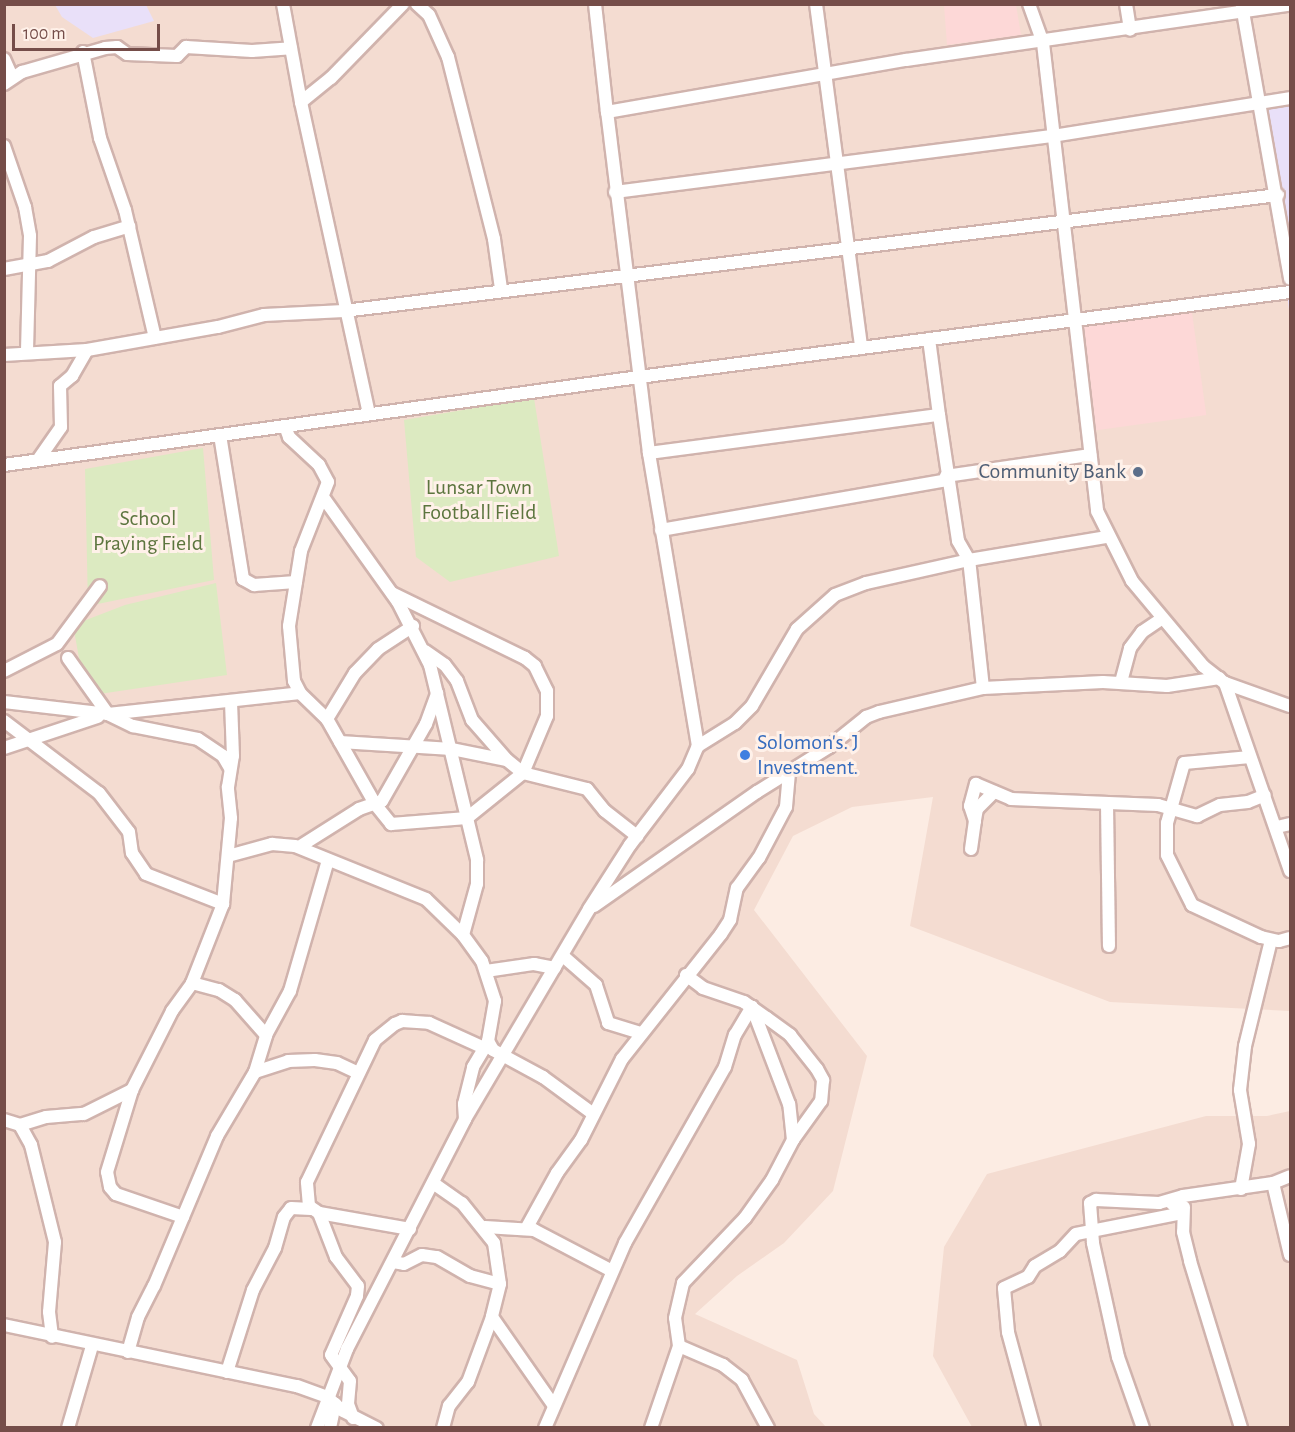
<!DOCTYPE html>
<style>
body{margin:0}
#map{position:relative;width:1295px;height:1432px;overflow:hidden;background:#fcece3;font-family:"Alegreya Sans",sans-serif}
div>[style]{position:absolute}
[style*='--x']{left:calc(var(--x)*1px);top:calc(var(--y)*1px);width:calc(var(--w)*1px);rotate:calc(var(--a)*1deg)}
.residential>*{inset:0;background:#f4dcd1}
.commercial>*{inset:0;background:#fdd8d7;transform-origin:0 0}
.education>*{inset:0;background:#e9e0f9}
.green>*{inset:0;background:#dceac1}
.roads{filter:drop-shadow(2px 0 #d0b3ad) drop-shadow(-2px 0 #d0b3ad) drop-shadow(0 2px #d0b3ad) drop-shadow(0 -2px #d0b3ad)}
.minor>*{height:12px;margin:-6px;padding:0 6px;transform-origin:6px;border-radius:6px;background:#fff}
.dots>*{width:16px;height:16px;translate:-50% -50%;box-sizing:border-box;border:3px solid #fff1e9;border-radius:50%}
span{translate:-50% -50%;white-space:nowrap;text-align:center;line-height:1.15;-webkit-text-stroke:6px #fff1e9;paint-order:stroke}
.service-label{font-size:22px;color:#4e5e75}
.right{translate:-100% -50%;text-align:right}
.park-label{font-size:22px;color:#5c753e}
.shop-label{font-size:22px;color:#366cbe}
.left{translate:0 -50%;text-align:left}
.frame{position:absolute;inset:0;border:6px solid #754d49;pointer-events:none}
.scale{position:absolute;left:12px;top:24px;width:148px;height:27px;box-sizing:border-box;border:3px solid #754d49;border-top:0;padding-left:8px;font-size:18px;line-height:21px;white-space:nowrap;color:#754d49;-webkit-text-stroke:4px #fff1e9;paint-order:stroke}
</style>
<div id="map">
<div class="residential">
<i style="clip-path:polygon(5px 5px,1290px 5px,1290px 1011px,1110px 1002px,910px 926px,933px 797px,852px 807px,793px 836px,754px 910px,867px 1056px,833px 1191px,784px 1243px,737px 1276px,695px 1314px,797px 1360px,814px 1414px,826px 1427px,5px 1428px)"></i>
<i style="clip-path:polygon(1290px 1111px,1290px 1427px,972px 1427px,933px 1356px,944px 1247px,987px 1174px,1206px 1116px,1267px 1116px)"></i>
</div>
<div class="commercial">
<i style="clip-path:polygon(944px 5px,1016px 5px,1021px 35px,947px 45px)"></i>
<i style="left:1191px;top:306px;width:110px;height:118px;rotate:82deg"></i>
</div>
<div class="education">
<i style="clip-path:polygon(55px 5px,146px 5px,154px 21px,93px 38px,62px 17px)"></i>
<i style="clip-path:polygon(1261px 104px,1290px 105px,1290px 317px)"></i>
</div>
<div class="green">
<i style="clip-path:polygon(534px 398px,559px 556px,450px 582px,416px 557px,404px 420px)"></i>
<i style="clip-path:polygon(203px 448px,214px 580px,88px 606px,85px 469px)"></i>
<i style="clip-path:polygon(216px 583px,227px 675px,86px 696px,73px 625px,125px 605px)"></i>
</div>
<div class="roads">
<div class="minor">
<i style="--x:283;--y:4;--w:100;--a:79.6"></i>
<i style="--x:417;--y:4;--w:16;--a:43"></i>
<i style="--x:429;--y:15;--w:46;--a:65.7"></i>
<i style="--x:448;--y:57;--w:188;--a:75.8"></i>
<i style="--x:494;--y:239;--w:50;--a:82"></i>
<i style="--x:595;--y:4;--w:109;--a:83.7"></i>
<i style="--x:607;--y:112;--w:303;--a:-9.9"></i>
<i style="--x:906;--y:60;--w:388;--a:-8.2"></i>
<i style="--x:816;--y:4;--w:347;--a:82.5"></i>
<i style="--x:1029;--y:4;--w:41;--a:70.3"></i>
<i style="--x:1043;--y:43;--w:471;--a:83.4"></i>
<i style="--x:1097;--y:511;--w:78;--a:63.4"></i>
<i style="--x:1132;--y:581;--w:111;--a:50.1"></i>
<i style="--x:1203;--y:666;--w:28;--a:38"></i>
<i style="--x:1225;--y:683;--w:69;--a:19.5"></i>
<i style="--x:1126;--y:4;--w:26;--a:81"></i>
<i style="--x:1242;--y:6;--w:277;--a:80"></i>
<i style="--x:83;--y:52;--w:88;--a:78.8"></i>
<i style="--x:100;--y:138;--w:76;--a:70.9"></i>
<i style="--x:125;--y:210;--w:131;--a:76.8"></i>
<i style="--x:4;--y:59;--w:20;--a:66"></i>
<i style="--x:4;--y:84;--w:22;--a:-34"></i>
<i style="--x:22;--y:72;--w:86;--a:-16.1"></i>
<i style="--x:105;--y:48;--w:12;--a:-5"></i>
<i style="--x:117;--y:47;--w:12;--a:35"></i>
<i style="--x:127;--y:54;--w:50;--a:2.3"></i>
<i style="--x:177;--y:56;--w:13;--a:-45"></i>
<i style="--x:186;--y:47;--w:66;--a:3.5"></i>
<i style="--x:252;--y:51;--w:39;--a:-4"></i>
<i style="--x:4;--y:146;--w:65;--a:71"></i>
<i style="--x:25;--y:207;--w:29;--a:80"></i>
<i style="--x:30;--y:236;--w:117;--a:91.5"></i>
<i style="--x:615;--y:192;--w:442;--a:-7.3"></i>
<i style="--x:1053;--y:136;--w:240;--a:-9.1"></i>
<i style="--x:4;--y:269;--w:45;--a:-10.3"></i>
<i style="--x:48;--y:261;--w:52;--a:-27.6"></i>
<i style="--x:94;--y:237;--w:37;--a:-17"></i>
<i style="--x:929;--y:339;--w:77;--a:82.5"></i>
<i style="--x:4;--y:355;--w:83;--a:-3.4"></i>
<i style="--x:87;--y:350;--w:133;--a:-10"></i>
<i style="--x:218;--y:327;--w:48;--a:-14.6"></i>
<i style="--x:264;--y:315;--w:80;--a:-2.9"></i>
<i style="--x:344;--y:311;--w:941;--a:-7.08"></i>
<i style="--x:369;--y:414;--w:319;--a:-102.3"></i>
<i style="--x:301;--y:102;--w:38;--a:-39"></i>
<i style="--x:331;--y:78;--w:103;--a:-45.8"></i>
<i style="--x:285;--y:426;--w:12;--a:70"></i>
<i style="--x:289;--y:437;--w:41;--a:43"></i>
<i style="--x:319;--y:465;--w:19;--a:62"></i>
<i style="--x:328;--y:482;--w:74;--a:111.4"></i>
<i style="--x:301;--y:551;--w:76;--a:99.1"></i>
<i style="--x:289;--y:626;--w:55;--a:84.8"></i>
<i style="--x:294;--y:681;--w:13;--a:63"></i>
<i style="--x:300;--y:693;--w:37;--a:44"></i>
<i style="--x:327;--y:719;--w:98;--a:60.5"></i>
<i style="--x:375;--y:804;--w:26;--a:51"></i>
<i style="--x:391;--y:824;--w:76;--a:-4.5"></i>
<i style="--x:467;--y:818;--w:72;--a:-38.8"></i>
<i style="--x:523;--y:773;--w:62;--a:-67.2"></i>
<i style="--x:547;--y:716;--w:25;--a:-90"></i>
<i style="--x:547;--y:691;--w:28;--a:-116"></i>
<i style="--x:535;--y:666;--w:13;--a:-141"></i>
<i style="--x:525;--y:658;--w:148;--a:-154"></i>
<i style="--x:220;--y:435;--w:146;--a:80.9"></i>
<i style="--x:243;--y:579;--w:13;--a:29"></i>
<i style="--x:254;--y:585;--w:42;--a:-4.1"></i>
<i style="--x:649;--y:453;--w:292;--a:-7.5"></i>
<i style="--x:939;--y:415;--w:127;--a:81.4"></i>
<i style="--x:958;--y:541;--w:22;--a:60"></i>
<i style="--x:969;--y:560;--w:106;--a:167.4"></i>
<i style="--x:866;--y:583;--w:33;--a:159"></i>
<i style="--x:835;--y:595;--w:51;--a:138.2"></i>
<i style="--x:797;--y:629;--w:89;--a:120.3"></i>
<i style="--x:752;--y:706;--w:24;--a:135"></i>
<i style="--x:735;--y:723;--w:44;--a:148.1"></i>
<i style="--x:38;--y:460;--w:40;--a:-55.1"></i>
<i style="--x:61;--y:427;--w:41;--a:-91.4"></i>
<i style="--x:60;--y:386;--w:16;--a:-40"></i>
<i style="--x:72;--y:376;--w:30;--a:-60"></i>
<i style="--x:4;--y:465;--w:641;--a:-7.89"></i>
<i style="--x:639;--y:377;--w:657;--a:-7.44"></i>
<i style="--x:946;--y:476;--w:146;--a:-8.3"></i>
<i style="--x:323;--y:497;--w:129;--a:54.5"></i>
<i style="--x:398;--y:602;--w:71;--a:63.1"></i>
<i style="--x:430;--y:665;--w:201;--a:76.4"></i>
<i style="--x:477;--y:860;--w:24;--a:90"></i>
<i style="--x:477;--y:884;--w:53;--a:105.4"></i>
<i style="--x:661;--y:530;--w:290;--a:-9.9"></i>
<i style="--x:425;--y:651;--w:24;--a:35"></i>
<i style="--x:445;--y:665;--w:20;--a:53"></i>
<i style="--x:457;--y:681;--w:42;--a:69"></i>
<i style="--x:472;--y:720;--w:53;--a:48.8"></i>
<i style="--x:507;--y:760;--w:21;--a:39"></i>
<i style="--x:523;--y:773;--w:66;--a:14"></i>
<i style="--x:587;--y:789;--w:28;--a:51"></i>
<i style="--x:605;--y:811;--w:41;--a:38"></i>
<i style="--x:68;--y:658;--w:69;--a:54.5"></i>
<i style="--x:108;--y:714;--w:28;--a:26"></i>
<i style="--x:133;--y:726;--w:66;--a:11.3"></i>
<i style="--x:198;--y:739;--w:30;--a:34"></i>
<i style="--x:223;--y:756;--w:14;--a:60"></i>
<i style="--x:4;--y:671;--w:59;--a:-27"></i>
<i style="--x:57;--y:644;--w:72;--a:-53.4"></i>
<i style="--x:1121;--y:682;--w:35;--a:-75"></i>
<i style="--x:1130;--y:648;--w:20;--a:-53"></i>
<i style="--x:1142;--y:632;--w:23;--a:-34"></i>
<i style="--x:1225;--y:683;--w:199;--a:70.9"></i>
<i style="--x:983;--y:688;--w:129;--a:-96.2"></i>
<i style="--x:969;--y:560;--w:140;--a:-9.5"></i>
<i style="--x:4;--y:702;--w:105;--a:6.6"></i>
<i style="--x:108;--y:714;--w:193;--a:-6.2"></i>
<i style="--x:327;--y:719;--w:54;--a:-58.7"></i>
<i style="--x:355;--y:673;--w:33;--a:-46"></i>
<i style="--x:378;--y:649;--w:42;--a:-33.3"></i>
<i style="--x:4;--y:721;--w:119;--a:37.2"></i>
<i style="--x:99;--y:793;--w:49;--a:52.4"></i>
<i style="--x:129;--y:832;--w:21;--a:82"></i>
<i style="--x:132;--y:853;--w:25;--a:56"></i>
<i style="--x:146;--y:874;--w:83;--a:21.3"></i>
<i style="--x:340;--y:742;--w:112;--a:3.6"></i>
<i style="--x:452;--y:749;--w:55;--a:11.5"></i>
<i style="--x:4;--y:748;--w:99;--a:-18.3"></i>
<i style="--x:1250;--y:757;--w:66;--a:174.8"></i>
<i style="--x:1184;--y:763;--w:62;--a:105.8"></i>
<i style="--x:1167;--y:823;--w:32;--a:90"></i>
<i style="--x:1167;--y:855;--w:56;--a:63.4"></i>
<i style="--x:1192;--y:905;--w:76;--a:24.9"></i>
<i style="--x:1261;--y:937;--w:18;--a:13"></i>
<i style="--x:1279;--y:941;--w:11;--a:-15"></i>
<i style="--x:1107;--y:804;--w:142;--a:89.2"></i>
<i style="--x:975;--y:820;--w:11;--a:-80"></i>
<i style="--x:977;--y:809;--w:24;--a:-45"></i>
<i style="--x:1277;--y:827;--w:13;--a:-13"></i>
<i style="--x:299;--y:847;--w:71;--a:-32.3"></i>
<i style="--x:359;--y:809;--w:24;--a:-19"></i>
<i style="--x:382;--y:801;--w:89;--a:-60.3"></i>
<i style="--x:426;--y:724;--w:33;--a:-70"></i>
<i style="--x:971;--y:849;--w:28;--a:-82"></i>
<i style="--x:975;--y:821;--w:16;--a:-108"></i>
<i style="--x:970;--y:806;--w:23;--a:-75"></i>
<i style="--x:976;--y:784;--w:38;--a:23"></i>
<i style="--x:1011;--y:799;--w:147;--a:2.3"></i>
<i style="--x:1158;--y:805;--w:41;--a:15.8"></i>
<i style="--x:1197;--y:816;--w:25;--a:-26"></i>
<i style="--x:1220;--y:805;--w:28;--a:-6"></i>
<i style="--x:1248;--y:802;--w:18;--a:-22"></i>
<i style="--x:228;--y:856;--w:46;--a:-15.3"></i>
<i style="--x:272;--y:844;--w:23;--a:5"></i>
<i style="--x:295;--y:846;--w:141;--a:22"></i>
<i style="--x:426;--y:899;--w:52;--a:44.2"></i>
<i style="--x:463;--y:935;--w:32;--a:54"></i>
<i style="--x:482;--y:961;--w:42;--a:72"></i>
<i style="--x:495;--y:1001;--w:41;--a:99.9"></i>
<i style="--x:488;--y:1041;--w:10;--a:61"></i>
<i style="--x:493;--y:1050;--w:57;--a:28.4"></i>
<i style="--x:543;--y:1077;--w:61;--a:36.3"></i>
<i style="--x:594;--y:906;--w:199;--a:-35"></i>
<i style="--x:757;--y:792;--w:85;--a:-32"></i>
<i style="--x:829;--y:747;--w:48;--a:-39"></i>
<i style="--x:866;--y:717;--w:14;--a:-21"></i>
<i style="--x:879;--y:712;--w:107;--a:-13"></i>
<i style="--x:983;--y:688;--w:120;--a:-2.9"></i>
<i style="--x:1103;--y:682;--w:64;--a:3.6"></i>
<i style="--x:1167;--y:686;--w:53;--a:-8.7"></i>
<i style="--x:563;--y:956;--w:44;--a:41.3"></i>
<i style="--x:596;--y:985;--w:40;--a:72"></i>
<i style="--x:608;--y:1023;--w:34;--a:17"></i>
<i style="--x:486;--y:971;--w:49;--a:-8.3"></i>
<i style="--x:534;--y:964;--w:21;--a:11"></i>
<i style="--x:686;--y:975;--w:21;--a:37"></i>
<i style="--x:703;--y:988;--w:43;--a:18.9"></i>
<i style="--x:744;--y:1002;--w:28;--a:35"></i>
<i style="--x:767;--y:1018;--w:29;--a:36"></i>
<i style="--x:790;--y:1035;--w:43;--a:51.5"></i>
<i style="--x:817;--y:1069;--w:13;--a:61"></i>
<i style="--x:823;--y:1080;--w:21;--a:95"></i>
<i style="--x:821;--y:1101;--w:48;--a:125.7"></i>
<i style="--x:192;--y:983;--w:28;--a:15"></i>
<i style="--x:219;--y:990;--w:19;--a:32"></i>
<i style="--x:235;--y:1000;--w:47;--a:48.5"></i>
<i style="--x:255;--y:1072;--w:35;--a:-18"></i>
<i style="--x:288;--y:1061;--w:27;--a:-2"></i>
<i style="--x:315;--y:1060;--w:22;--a:8"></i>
<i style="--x:337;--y:1063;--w:23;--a:25"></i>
<i style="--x:465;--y:1119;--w:15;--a:-94"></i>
<i style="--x:464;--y:1104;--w:38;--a:-76"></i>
<i style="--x:473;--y:1067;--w:29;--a:-59"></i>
<i style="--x:4;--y:1120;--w:17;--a:17"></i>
<i style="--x:20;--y:1125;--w:23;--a:61"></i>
<i style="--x:31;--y:1145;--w:100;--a:76.1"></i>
<i style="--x:55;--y:1242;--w:70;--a:94.9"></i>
<i style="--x:49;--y:1312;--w:25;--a:83"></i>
<i style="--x:20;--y:1125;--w:27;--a:-17"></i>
<i style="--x:46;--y:1117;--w:38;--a:-5"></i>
<i style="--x:84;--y:1114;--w:54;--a:-26.6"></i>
<i style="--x:433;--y:1183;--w:35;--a:35"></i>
<i style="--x:462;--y:1203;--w:51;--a:51.3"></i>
<i style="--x:494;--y:1243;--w:41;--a:81.7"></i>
<i style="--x:500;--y:1284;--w:34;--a:104"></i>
<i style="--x:492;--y:1317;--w:108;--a:55.1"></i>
<i style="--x:1273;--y:1183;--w:74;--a:76.7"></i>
<i style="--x:1241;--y:1189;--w:46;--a:-79.9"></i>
<i style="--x:1249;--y:1144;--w:55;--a:-99.5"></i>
<i style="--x:1240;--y:1090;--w:44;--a:-83.5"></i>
<i style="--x:1245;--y:1046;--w:109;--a:-76.2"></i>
<i style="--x:1184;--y:1207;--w:25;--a:92"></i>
<i style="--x:1183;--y:1232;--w:30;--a:76"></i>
<i style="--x:1190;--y:1261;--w:175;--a:73"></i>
<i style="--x:319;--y:1213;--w:47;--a:68.9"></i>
<i style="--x:336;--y:1257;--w:36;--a:53"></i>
<i style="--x:358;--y:1286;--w:10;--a:96"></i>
<i style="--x:357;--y:1296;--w:64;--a:113.8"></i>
<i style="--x:331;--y:1355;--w:32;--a:54"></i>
<i style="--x:350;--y:1381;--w:23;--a:95"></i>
<i style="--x:348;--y:1404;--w:15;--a:70"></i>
<i style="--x:183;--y:1217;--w:71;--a:-161.1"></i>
<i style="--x:116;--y:1194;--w:9;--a:-131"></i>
<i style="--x:110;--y:1187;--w:15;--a:-101"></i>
<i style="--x:107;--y:1172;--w:86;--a:-73"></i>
<i style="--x:132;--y:1090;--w:89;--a:-63.1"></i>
<i style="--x:172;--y:1011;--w:34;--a:-54"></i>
<i style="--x:192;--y:983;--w:85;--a:-68.6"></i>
<i style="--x:223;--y:904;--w:86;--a:-84.7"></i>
<i style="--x:231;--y:818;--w:31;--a:-96"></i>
<i style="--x:228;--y:787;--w:31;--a:-81"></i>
<i style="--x:233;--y:756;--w:54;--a:-92.1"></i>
<i style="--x:485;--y:1227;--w:49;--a:3.5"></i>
<i style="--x:534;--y:1230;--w:88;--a:27.7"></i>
<i style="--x:410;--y:1229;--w:92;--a:-170"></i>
<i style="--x:319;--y:1213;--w:12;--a:-145"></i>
<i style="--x:309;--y:1206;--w:24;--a:-95"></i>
<i style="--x:307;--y:1182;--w:157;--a:-64.4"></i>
<i style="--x:375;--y:1040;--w:26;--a:-39"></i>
<i style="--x:395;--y:1024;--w:8;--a:-23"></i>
<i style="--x:402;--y:1021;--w:27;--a:4"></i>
<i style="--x:429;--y:1023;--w:60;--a:24.4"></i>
<i style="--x:526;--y:1229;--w:64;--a:-61"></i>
<i style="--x:557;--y:1173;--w:41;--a:-54"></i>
<i style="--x:581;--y:1140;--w:91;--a:-63.2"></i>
<i style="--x:622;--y:1059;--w:159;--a:-51.6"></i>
<i style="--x:721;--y:934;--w:17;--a:-57"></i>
<i style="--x:730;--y:920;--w:33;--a:-78"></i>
<i style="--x:737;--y:888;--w:37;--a:-54"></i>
<i style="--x:759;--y:858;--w:58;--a:-62.1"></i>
<i style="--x:786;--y:807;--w:35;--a:-85"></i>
<i style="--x:393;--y:1262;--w:11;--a:10"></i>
<i style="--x:404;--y:1264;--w:20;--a:-27"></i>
<i style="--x:422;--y:1255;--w:15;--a:8"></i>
<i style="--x:437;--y:1257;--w:38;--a:30"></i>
<i style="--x:470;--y:1276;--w:31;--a:15"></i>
<i style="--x:4;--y:1325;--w:299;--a:11.8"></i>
<i style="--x:297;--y:1386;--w:32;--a:20"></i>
<i style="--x:327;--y:1397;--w:21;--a:41"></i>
<i style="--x:343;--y:1411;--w:38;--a:27"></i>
<i style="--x:679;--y:1346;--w:48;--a:23.4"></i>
<i style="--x:723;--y:1365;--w:24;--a:38"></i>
<i style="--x:742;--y:1380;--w:55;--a:61.6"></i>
<i style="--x:128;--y:1352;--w:36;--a:-74"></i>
<i style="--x:138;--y:1317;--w:35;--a:-63"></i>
<i style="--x:154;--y:1286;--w:163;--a:-67.2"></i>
<i style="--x:217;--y:1136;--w:74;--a:-59.3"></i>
<i style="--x:255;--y:1072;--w:39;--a:-73"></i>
<i style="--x:266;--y:1035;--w:50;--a:-61.4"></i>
<i style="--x:290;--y:991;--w:136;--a:-73.8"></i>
<i style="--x:227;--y:1372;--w:86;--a:-72.4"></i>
<i style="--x:253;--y:1290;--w:47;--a:-62.4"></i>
<i style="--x:275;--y:1248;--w:32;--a:-74"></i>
<i style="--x:284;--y:1217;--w:11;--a:-52"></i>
<i style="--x:291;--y:1208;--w:20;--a:3"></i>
<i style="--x:68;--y:1428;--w:85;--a:-73.7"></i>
<i style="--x:317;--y:1428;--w:85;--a:-69.2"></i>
<i style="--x:347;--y:1349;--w:259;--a:-62.8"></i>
<i style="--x:465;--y:1119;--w:244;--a:-59.4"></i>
<i style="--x:589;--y:909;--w:76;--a:-57.4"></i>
<i style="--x:630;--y:845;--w:96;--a:-52.7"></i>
<i style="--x:688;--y:769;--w:25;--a:-67"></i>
<i style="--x:698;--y:746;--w:297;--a:-99.5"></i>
<i style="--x:649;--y:453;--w:344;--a:-97"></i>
<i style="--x:330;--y:1428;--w:25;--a:-78"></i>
<i style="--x:443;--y:1428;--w:23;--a:-75"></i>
<i style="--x:449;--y:1406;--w:31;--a:-52"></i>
<i style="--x:468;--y:1382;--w:69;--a:-69.7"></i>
<i style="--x:545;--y:1428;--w:202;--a:-66.6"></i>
<i style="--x:625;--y:1243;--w:202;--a:-60.4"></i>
<i style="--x:725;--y:1067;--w:34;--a:-73"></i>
<i style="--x:735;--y:1035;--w:33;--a:-59"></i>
<i style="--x:651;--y:1428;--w:87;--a:-71.1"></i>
<i style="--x:679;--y:1346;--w:28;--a:-98"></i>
<i style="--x:675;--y:1318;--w:36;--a:-77"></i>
<i style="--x:683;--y:1283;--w:90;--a:-46.4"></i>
<i style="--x:745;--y:1218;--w:47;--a:-54.6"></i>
<i style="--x:772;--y:1180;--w:45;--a:-62.3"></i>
<i style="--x:793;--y:1140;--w:36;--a:-96"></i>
<i style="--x:789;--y:1104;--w:104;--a:-110.9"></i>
<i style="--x:1034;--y:1428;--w:99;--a:-105.2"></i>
<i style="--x:1008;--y:1332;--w:44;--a:-95.2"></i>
<i style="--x:1004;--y:1288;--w:26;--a:-25"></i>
<i style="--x:1028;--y:1277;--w:13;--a:-58"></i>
<i style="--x:1035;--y:1266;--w:29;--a:-31"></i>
<i style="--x:1060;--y:1251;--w:23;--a:-47"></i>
<i style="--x:1076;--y:1234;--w:108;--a:-11.2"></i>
<i style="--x:1182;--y:1213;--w:18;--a:-137"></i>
<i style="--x:1143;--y:1428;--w:75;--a:-109.4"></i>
<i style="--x:1118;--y:1357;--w:117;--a:-102.4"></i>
<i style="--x:1093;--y:1243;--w:40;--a:-94.3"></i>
<i style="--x:1090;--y:1203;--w:7;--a:-27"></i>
<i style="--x:1096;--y:1200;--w:63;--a:2.7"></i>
<i style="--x:1159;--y:1203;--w:25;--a:-16"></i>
<i style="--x:1183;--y:1196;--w:91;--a:-8.2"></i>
<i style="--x:1273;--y:1183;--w:18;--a:-22"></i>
</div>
</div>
<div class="dots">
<i style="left:1138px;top:472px;background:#5c6f8a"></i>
<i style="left:745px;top:755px;background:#3f7fe0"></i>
</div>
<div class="service-label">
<span class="right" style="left:1126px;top:472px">Community Bank</span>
</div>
<div class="park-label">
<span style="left:479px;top:500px">Lunsar Town<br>Football Field</span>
<span style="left:148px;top:531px">School<br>Praying Field</span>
</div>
<div class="shop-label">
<span class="left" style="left:757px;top:755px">Solomon's. J<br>Investment.</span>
</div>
<div class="frame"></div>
<div class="scale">100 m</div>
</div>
